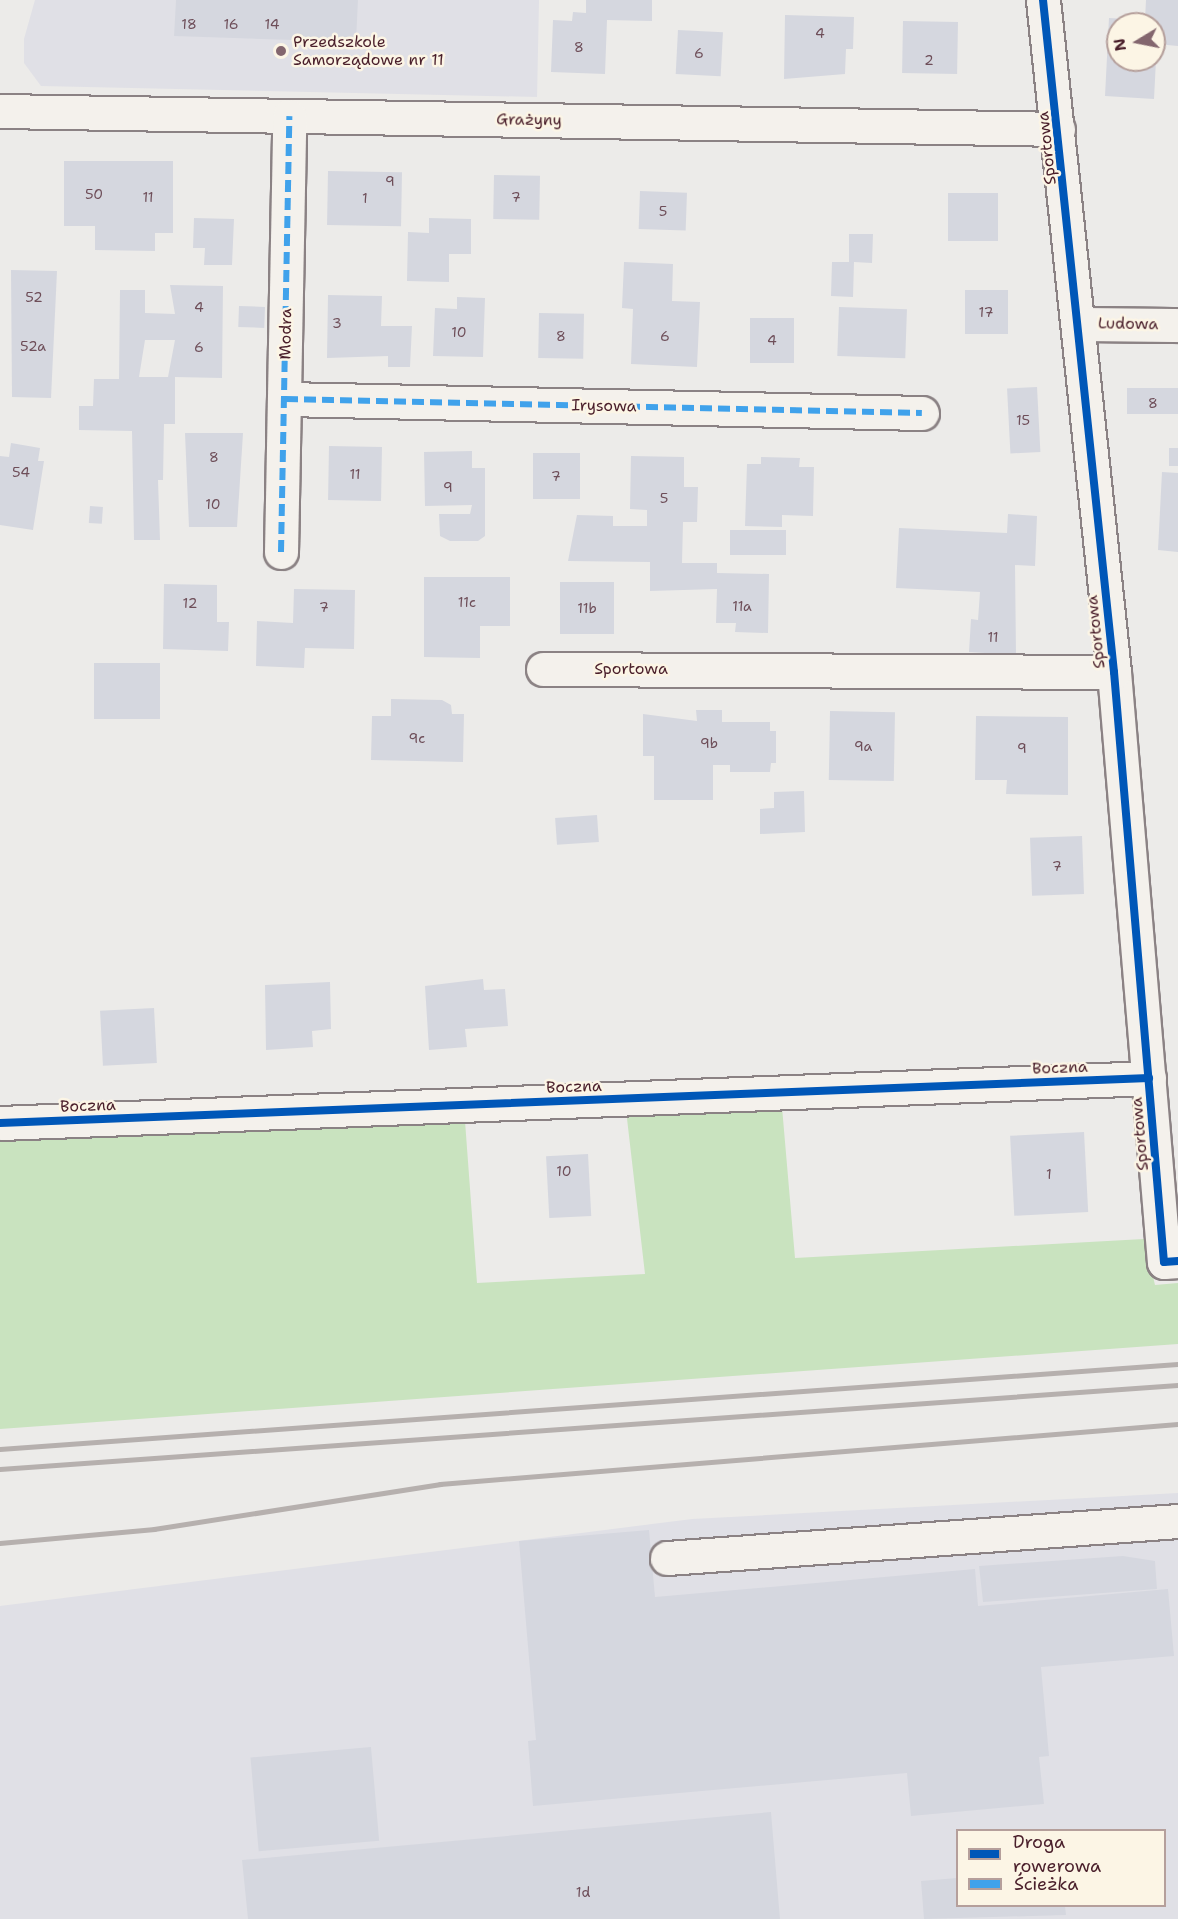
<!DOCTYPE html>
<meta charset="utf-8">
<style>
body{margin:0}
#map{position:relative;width:1178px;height:1919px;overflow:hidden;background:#ecebe9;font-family:"Shantell Sans",sans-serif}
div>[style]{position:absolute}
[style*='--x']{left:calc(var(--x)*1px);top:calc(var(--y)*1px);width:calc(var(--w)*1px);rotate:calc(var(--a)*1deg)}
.built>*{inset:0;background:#e0e0e6}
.green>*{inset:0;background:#c9e3bf}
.building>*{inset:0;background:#d5d7df;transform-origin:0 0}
.roads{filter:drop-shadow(2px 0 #8b8284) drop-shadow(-2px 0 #8b8284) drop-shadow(0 2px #8b8284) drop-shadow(0 -2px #8b8284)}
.minor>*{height:33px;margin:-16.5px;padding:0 16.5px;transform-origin:16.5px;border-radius:16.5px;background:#f4f1ec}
.rail>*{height:4.5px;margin:-2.25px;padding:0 2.25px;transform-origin:2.25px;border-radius:2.25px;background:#b6b0ae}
.quiet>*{height:6px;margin-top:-3px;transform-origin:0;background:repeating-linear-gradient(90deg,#40a2eb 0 12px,transparent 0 18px)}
.cycleway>*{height:8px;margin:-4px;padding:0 4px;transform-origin:4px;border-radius:4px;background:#0057b8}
.dots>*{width:16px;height:16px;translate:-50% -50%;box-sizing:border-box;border:3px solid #fcf5e5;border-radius:50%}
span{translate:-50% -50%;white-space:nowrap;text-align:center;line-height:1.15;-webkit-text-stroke:5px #fcf5e5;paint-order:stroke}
.number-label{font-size:14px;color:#6e4e59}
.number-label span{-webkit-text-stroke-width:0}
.poi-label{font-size:16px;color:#4a1f2b}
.left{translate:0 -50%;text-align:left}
.street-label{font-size:16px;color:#4a1f2b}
.legend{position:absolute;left:956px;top:1829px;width:210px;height:78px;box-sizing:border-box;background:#fcf5e5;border:2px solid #b59f9b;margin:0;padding:8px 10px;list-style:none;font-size:18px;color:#4a1f2b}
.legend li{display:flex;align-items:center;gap:12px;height:30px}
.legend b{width:30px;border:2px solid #b59f9b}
.north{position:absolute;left:1106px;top:12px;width:60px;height:60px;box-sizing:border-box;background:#fcf5e5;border:2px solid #b59f9b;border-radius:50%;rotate:260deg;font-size:16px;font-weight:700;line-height:24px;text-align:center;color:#4a1f2b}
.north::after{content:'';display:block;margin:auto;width:21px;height:27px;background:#83666e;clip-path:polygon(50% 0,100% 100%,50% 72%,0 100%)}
</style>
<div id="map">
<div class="built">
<i style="clip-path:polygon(35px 0,539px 0,537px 97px,41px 86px,24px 63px,24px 39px)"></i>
<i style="clip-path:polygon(evenodd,1178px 1493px,1178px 1919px,0 1919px,0 1606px,692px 1519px,1178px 1493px,958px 1830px,1164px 1830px,1164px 1906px,958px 1906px,958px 1830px)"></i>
</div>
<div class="green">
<i style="clip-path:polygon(782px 1107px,795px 1258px,1144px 1239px,1155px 1285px,1178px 1283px,1178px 1344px,0 1429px,0 1136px,465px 1121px,477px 1283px,645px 1274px,626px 1110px)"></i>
</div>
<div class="building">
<i style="clip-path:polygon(176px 0,358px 0,356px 42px,174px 36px)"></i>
<i style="clip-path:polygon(586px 0,652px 0,652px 21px,607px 20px,605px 74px,551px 72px,553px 20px,572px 21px,573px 12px,586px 13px)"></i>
<i style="clip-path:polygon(1146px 0,1178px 0,1178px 46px,1157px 44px,1154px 59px,1154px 24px,1118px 24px,1118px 60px,1156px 60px,1154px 99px,1105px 96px,1109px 18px,1145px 20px)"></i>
<i style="clip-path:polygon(785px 15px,854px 17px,853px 49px,846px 49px,845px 74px,784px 79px)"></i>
<i style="left:903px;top:21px;width:55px;height:52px;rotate:1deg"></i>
<i style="left:678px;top:30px;width:45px;height:44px;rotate:3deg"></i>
<i style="clip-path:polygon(64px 161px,173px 161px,173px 233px,155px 233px,155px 251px,95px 250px,95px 226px,64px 226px)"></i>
<i style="left:328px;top:171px;width:74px;height:54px;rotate:1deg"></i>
<i style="left:494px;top:175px;width:46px;height:44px;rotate:1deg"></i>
<i style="left:640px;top:191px;width:47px;height:38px;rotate:2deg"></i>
<i style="left:948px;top:193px;width:50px;height:48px"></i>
<i style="clip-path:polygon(194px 218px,234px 219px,232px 265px,204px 265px,205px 248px,193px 248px)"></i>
<i style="clip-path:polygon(429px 218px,471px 219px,471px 254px,449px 254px,449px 282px,407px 281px,408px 232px,429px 233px)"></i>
<i style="clip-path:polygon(849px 234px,873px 234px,872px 263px,854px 262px,853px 297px,831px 296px,832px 262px,849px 262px)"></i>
<i style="clip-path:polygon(624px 262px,673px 264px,672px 301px,700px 302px,697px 367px,631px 364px,633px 309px,622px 308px)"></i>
<i style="clip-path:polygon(11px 270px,57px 271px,51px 398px,12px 397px)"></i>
<i style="clip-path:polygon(evenodd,170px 285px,223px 286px,222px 378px,175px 377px,175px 424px,164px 424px,163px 480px,158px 480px,160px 540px,134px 540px,132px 431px,79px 430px,79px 406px,93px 406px,94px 379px,119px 379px,120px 290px,145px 290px,145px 313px,175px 314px,170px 285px,145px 340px,175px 340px,168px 377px,139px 377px,145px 340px)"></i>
<i style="left:965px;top:290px;width:43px;height:44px"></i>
<i style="clip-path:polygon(328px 295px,382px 296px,381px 326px,412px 326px,410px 367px,388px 367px,388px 356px,327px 358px)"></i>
<i style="clip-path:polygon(457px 297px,485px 298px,483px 357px,433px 356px,435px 308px,457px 309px)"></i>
<i style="left:239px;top:306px;width:26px;height:21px;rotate:2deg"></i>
<i style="left:839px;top:307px;width:68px;height:49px;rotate:2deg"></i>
<i style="left:539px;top:313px;width:45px;height:45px;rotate:1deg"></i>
<i style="left:750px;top:318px;width:44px;height:45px"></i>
<i style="left:1037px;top:387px;width:65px;height:30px;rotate:87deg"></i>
<i style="left:1178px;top:388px;width:26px;height:51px;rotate:90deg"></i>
<i style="clip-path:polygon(185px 433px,243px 433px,237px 527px,189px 527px)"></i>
<i style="clip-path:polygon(11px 443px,40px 448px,38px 461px,44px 461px,33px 530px,0 525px,0 456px,9px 457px)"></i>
<i style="left:329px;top:446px;width:53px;height:54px;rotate:1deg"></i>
<i style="left:1169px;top:448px;width:9px;height:18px"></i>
<i style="clip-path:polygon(472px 451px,472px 468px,485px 468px,485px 536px,478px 541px,450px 541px,440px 536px,439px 514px,470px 514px,472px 505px,425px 506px,424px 452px)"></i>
<i style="left:533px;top:453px;width:47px;height:46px"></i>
<i style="clip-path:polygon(631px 456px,684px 457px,684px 487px,698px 487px,697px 522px,683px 522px,682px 563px,717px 563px,717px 573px,769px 574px,768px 633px,735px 632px,736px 623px,716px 623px,717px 589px,650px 591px,650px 562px,568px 561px,577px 515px,613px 516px,613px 526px,647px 526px,647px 510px,630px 509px)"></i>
<i style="clip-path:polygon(761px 457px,800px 458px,799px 467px,814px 467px,813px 516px,782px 515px,782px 527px,745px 526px,747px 464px,761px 464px)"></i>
<i style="clip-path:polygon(1162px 472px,1178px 473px,1178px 552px,1158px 550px)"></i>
<i style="left:90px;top:506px;width:13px;height:17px;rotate:4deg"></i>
<i style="clip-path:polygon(1008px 514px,1037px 516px,1035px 566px,1015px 565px,1016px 655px,969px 652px,971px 619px,978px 620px,980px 592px,896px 588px,899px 528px,1007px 533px)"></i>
<i style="left:730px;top:530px;width:56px;height:25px"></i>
<i style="clip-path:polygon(424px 577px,510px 577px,510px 626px,480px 626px,480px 658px,424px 657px)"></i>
<i style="left:560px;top:582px;width:54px;height:52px"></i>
<i style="clip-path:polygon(164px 584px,217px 585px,217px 622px,229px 622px,228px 651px,163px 649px)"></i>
<i style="clip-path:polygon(294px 589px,355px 590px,354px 649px,305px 648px,304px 668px,256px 666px,257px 621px,293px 623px)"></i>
<i style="left:94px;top:663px;width:66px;height:56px"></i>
<i style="clip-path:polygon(391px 699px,442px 700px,451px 705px,452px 714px,464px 714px,463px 762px,371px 760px,372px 716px,391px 716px)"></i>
<i style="clip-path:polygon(696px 710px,722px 710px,722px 722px,770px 722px,770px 731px,776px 731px,776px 763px,771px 763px,770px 772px,730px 772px,730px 765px,713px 765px,713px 800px,654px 800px,654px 756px,643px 756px,643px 714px,697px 721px)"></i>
<i style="left:830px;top:711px;width:65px;height:69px;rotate:1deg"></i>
<i style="clip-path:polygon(976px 716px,1068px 717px,1068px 795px,1006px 794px,1007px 780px,975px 780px)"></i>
<i style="clip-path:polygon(804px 791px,805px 832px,760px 834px,760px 809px,774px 808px,774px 792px)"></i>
<i style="left:597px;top:815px;width:27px;height:42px;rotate:86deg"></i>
<i style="left:1082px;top:836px;width:58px;height:52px;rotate:88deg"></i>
<i style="clip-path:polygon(483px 979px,484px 990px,505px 989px,508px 1026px,465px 1029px,467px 1047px,429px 1050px,425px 986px)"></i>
<i style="clip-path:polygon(330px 982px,331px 1029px,312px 1031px,313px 1047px,266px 1050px,265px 985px)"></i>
<i style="left:154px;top:1008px;width:55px;height:54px;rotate:87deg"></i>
<i style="left:1084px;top:1132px;width:80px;height:74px;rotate:87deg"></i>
<i style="left:588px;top:1154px;width:62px;height:42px;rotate:87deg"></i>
<i style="clip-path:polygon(649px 1530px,655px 1597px,975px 1569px,978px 1606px,1168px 1589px,1174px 1656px,1041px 1667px,1049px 1756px,1039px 1757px,1044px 1804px,911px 1816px,907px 1773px,533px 1806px,528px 1741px,536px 1740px,519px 1541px)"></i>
<i style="clip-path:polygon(1123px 1556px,1155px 1561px,1157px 1589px,983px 1602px,979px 1566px)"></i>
<i style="left:371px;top:1747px;width:94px;height:121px;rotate:85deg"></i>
<i style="clip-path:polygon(771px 1812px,780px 1919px,248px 1919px,242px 1860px)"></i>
<i style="clip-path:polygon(957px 1878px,958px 1906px,1065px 1906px,1066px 1915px,924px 1919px,921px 1881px)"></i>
</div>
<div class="roads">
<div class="minor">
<i style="--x:1043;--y:0;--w:676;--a:83.97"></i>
<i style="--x:1114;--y:672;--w:592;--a:85.16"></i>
<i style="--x:1164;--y:1262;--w:14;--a:-4"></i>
<i style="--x:0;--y:111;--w:1058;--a:0.97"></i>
<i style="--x:1079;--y:324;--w:99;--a:0.6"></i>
<i style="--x:286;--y:399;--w:636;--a:1.26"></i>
<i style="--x:281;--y:552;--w:436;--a:-88.9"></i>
<i style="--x:543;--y:669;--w:571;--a:0.3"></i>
<i style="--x:0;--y:1123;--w:1150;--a:-2.24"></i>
<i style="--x:667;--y:1558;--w:512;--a:-4.14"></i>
</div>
</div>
<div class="rail">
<i style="--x:0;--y:1449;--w:1181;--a:-4.13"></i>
<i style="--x:0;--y:1469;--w:1181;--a:-4.08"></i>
<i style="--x:0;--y:1543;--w:155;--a:-5.2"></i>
<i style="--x:154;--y:1529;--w:290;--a:-8.9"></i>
<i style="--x:440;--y:1484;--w:740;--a:-4.65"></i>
</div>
<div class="quiet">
<i style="--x:286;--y:399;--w:636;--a:1.26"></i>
<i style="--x:281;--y:552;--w:436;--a:-88.9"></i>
</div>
<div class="cycleway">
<i style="--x:1043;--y:0;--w:676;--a:83.97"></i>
<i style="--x:1114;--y:672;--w:592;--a:85.16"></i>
<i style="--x:1164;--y:1262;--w:14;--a:-4"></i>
<i style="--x:0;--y:1123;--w:1150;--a:-2.24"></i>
</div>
<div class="dots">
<i style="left:281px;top:51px;background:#83666e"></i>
</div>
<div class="number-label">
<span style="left:189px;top:24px">18</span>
<span style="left:231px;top:24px">16</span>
<span style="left:272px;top:24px">14</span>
<span style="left:820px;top:33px">4</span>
<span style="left:579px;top:47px">8</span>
<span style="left:699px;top:53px">6</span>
<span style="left:929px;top:60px">2</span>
<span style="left:390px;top:181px">9</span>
<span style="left:94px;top:194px">50</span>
<span style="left:148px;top:197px">11</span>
<span style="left:516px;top:197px">7</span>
<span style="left:365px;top:198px">1</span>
<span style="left:663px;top:211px">5</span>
<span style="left:34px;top:297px">52</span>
<span style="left:199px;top:307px">4</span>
<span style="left:986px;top:312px">17</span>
<span style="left:337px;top:323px">3</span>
<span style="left:459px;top:332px">10</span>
<span style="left:561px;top:336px">8</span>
<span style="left:665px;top:336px">6</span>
<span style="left:772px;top:340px">4</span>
<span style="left:33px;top:346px">52a</span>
<span style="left:199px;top:347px">6</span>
<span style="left:1153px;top:403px">8</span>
<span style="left:1023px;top:420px">15</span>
<span style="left:214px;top:457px">8</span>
<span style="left:21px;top:472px">54</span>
<span style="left:355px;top:474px">11</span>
<span style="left:556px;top:476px">7</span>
<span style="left:448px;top:487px">9</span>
<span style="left:664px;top:498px">5</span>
<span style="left:213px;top:504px">10</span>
<span style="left:467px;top:602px">11c</span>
<span style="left:190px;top:603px">12</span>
<span style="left:742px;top:606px">11a</span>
<span style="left:324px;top:607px">7</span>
<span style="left:587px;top:608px">11b</span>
<span style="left:993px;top:637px">11</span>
<span style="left:417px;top:738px">9c</span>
<span style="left:709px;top:743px">9b</span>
<span style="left:863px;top:746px">9a</span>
<span style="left:1022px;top:748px">9</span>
<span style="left:1057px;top:866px">7</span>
<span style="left:564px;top:1171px">10</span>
<span style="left:1049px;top:1174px">1</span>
<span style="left:583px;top:1892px">1d</span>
</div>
<div class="poi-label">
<span class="left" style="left:293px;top:51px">Przedszkole<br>Samorządowe nr 11</span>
</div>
<div class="street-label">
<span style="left:529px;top:120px;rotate:1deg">Grażyny</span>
<span style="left:1047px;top:148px;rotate:-96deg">Sportowa</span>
<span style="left:1128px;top:324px;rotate:1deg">Ludowa</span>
<span style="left:286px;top:334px;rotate:-89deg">Modra</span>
<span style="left:604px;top:406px;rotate:1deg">Irysowa</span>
<span style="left:1096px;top:632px;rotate:-96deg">Sportowa</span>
<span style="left:631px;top:669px">Sportowa</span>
<span style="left:1060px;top:1068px;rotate:-2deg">Boczna</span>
<span style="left:574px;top:1087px;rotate:-2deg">Boczna</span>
<span style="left:88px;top:1106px;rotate:-2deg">Boczna</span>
<span style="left:1140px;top:1134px;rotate:-95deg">Sportowa</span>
</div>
<ul class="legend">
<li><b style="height:8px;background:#0057b8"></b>Droga rowerowa</li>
<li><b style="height:8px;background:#40a2eb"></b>Ścieżka</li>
</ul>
<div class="north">N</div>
</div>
